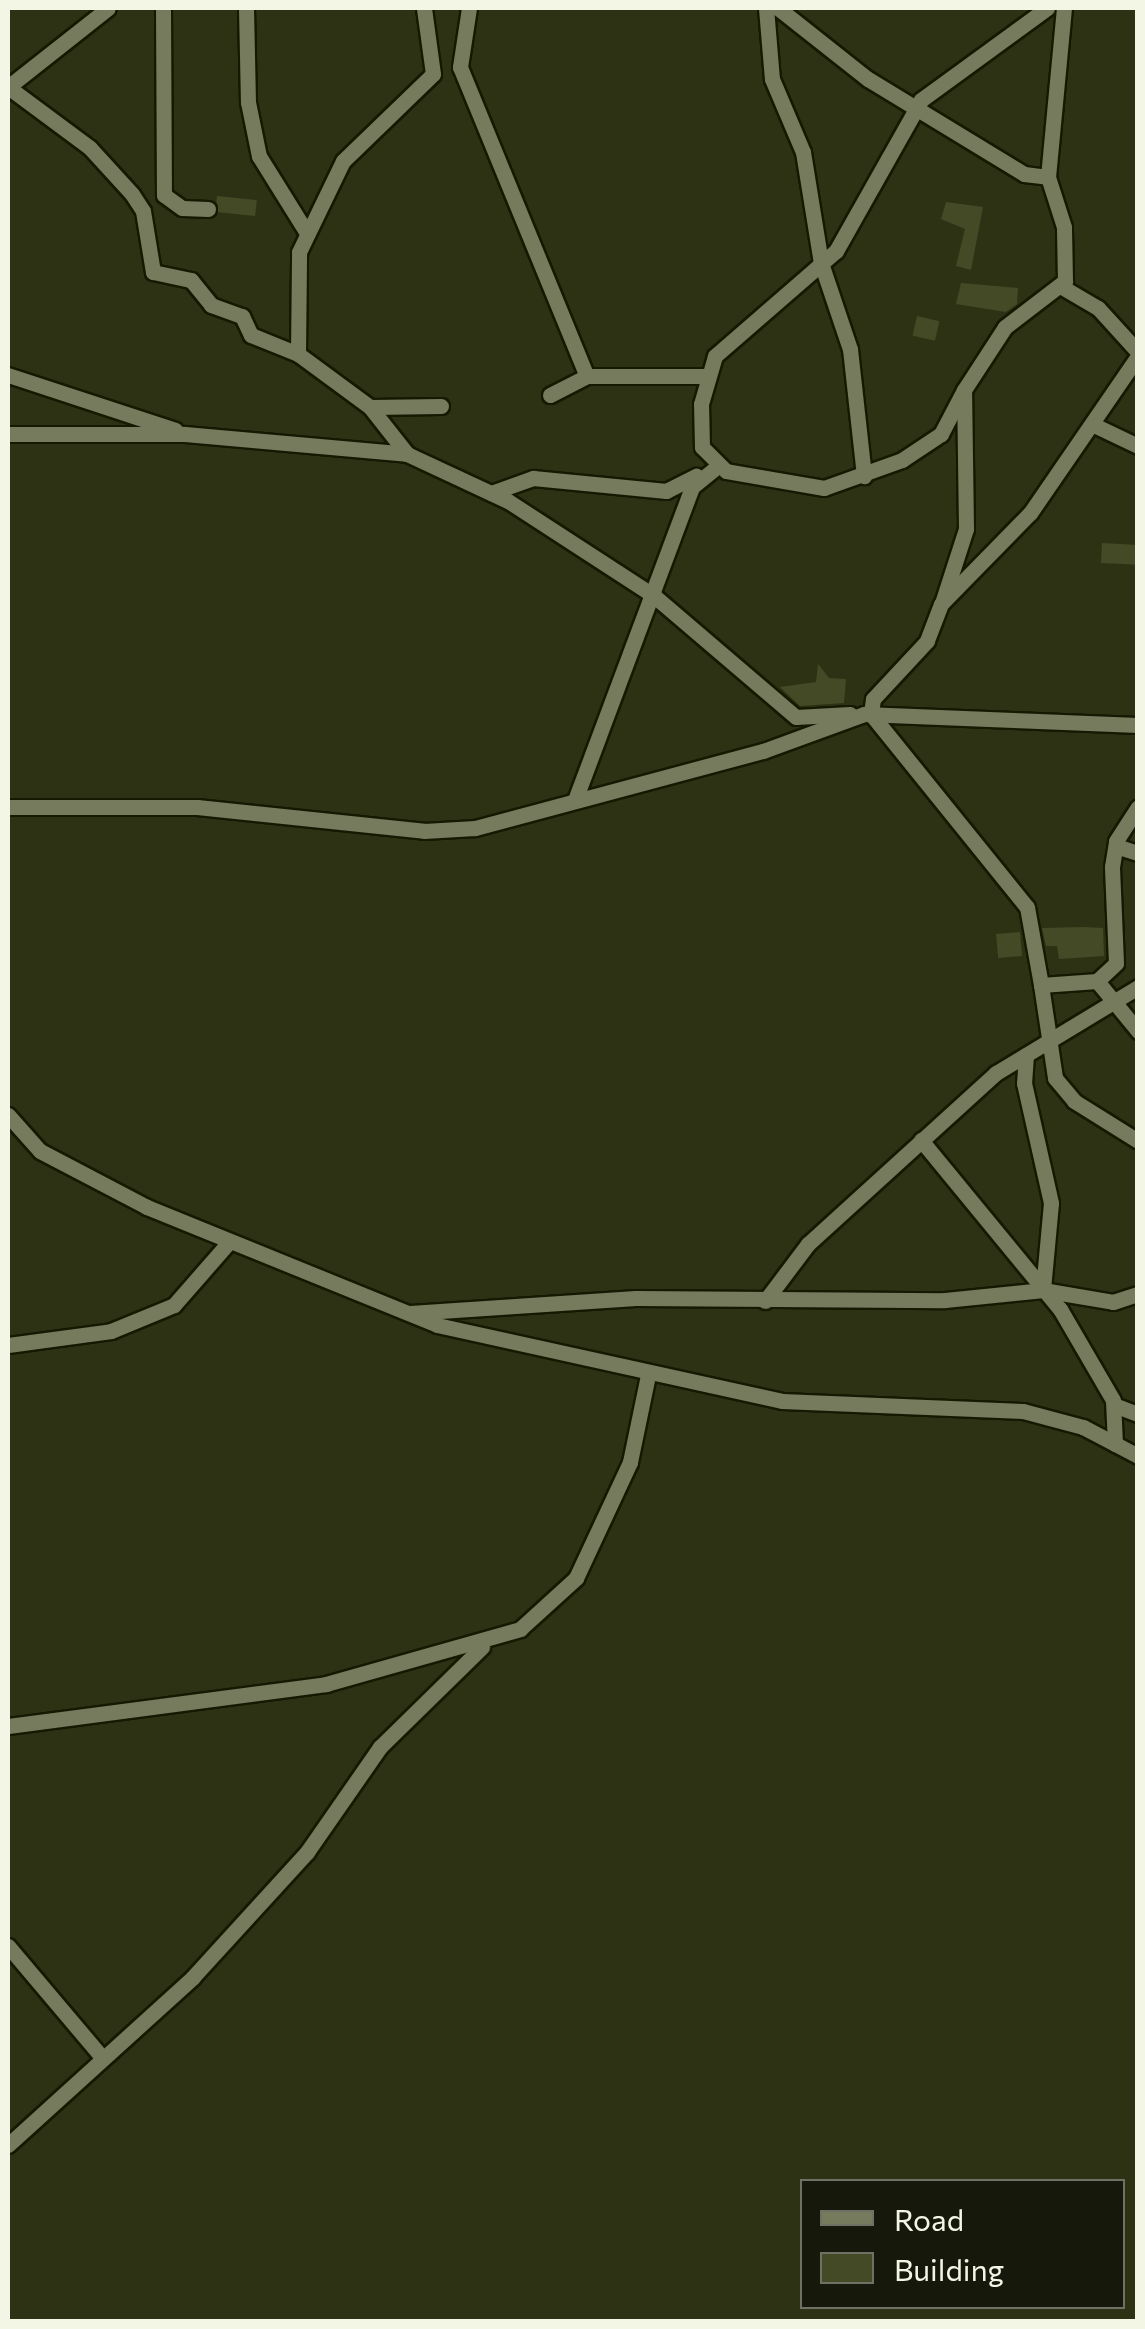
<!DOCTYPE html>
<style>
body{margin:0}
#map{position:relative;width:1145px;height:2329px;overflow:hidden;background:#2d3215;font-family:Commissioner,sans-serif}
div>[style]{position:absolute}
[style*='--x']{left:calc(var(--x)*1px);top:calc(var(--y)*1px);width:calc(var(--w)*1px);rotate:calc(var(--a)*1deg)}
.building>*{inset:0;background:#444a26;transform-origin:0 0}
.roads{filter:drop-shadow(2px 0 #161900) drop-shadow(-2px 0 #161900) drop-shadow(0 2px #161900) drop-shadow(0 -2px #161900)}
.street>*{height:15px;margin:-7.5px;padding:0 7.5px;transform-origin:7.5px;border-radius:7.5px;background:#757b5c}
span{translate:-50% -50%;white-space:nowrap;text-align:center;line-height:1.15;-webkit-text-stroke:8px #16180c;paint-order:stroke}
.frame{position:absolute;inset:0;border:10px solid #f3f6e5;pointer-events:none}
.legend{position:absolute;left:800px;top:2179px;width:325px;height:130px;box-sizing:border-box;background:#16180c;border:2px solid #6e7163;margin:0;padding:12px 18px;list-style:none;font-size:30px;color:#f3f6e5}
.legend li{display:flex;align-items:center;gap:20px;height:50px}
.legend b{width:50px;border:2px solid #6e7163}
</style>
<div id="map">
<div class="building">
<i style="left:217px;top:196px;width:40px;height:16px;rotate:6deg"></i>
<i style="clip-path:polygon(946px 202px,983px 207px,971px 270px,956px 266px,965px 229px,941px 219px)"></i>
<i style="clip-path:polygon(961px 283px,1018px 288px,1017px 304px,1006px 312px,956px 304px)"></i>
<i style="left:917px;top:316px;width:23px;height:20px;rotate:13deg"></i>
<i style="left:1102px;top:543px;width:36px;height:20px;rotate:3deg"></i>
<i style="clip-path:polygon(818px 664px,829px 678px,846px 679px,844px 703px,800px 706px,780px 687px,816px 682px)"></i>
<i style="clip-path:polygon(1083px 927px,1103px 928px,1104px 956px,1059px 959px,1057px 946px,1046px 946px,1042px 928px)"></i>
<i style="left:1020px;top:932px;width:24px;height:24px;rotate:85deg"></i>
</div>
<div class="roads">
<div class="street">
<i style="--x:163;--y:8;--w:187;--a:89.7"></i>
<i style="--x:164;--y:195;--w:22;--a:36"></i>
<i style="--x:182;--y:208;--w:26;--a:2"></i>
<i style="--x:246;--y:8;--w:94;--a:88.8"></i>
<i style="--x:248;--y:102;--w:55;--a:78.5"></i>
<i style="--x:259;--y:156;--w:91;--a:58.1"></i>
<i style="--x:469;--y:8;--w:60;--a:98.7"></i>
<i style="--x:460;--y:67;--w:334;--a:67.7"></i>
<i style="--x:587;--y:376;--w:119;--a:0"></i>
<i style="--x:766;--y:8;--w:71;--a:85.2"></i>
<i style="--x:772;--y:79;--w:79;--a:67"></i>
<i style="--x:803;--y:152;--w:112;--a:80.8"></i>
<i style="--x:821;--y:263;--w:91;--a:71.4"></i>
<i style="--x:850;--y:349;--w:128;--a:83.7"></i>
<i style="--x:778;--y:8;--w:115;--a:38.3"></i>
<i style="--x:868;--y:79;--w:183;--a:31.3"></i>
<i style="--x:1024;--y:174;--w:24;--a:7"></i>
<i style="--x:8;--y:87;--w:102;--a:36.6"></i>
<i style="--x:90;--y:148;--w:62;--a:47.6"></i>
<i style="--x:132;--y:194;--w:20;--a:57"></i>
<i style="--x:143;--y:211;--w:62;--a:80.7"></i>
<i style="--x:153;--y:272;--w:39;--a:12"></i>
<i style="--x:191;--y:280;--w:32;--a:51"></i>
<i style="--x:211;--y:305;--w:33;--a:20"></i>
<i style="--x:242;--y:316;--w:21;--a:65"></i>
<i style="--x:251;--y:335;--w:51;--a:22"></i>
<i style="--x:8;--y:87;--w:127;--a:-38.3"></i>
<i style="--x:1062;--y:287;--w:42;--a:30.3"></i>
<i style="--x:1098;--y:308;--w:59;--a:47.7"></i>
<i style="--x:1138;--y:356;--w:191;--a:124.5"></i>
<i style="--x:1030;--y:513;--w:127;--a:134.4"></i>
<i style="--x:941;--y:604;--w:40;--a:111"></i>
<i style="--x:927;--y:641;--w:79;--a:133"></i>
<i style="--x:873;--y:699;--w:15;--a:98"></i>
<i style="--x:871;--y:714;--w:248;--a:51.1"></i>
<i style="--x:1027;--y:907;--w:79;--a:79.8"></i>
<i style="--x:1041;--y:985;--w:56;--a:-4.1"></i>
<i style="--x:1097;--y:981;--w:65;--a:50.6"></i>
<i style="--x:8;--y:375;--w:176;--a:18.2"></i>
<i style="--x:964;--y:390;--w:50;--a:117.6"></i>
<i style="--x:941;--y:434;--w:47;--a:146.3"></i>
<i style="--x:902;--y:460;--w:83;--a:160.3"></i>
<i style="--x:824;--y:488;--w:99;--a:-170.2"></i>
<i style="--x:726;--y:471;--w:34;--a:-135"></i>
<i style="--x:702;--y:447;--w:43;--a:-91.3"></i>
<i style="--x:701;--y:404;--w:50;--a:-73.7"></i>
<i style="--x:715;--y:356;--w:160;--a:-41"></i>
<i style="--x:836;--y:251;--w:173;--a:-60.6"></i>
<i style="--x:921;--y:100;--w:156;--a:-36.1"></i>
<i style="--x:550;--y:395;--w:42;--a:-27.2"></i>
<i style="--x:370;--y:407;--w:89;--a:-143.6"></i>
<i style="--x:298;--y:354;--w:102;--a:-89.4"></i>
<i style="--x:299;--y:252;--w:101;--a:-64.2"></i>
<i style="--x:343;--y:161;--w:125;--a:-44"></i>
<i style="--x:433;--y:74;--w:67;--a:-97.8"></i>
<i style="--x:1096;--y:426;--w:47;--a:25.5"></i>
<i style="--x:8;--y:434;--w:176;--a:0"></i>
<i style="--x:184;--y:434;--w:224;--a:5.1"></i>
<i style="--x:407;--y:454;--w:111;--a:25"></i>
<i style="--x:508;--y:501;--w:173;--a:33"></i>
<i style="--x:653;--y:595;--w:188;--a:40.5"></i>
<i style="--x:796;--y:717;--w:54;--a:-3.2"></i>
<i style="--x:407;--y:454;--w:60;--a:-128.2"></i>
<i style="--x:370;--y:407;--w:71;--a:-0.8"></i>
<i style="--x:491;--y:493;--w:45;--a:-19.7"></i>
<i style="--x:533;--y:478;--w:134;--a:5.6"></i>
<i style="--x:666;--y:491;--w:34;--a:-27"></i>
<i style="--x:943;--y:600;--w:75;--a:-72.1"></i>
<i style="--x:966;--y:529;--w:139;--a:-90.8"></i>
<i style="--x:964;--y:390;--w:75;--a:-56.9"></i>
<i style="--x:1005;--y:327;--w:76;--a:-37.5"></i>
<i style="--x:1065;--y:281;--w:54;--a:-91.1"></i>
<i style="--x:1064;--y:227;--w:52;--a:-107.7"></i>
<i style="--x:1048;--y:177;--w:170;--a:-84.6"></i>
<i style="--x:575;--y:800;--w:334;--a:-69.5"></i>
<i style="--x:692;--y:487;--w:33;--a:-39"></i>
<i style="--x:8;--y:807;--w:189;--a:0"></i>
<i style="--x:197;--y:807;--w:228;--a:6"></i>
<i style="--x:424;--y:831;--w:51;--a:-3.4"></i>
<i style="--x:475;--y:828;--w:298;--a:-15"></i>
<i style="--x:763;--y:751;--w:108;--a:-20.1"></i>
<i style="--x:864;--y:714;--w:274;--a:2.3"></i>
<i style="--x:1116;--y:846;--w:23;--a:18"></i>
<i style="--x:1097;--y:981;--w:26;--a:-43"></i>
<i style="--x:1116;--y:963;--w:96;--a:-92.4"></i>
<i style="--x:1112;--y:867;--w:26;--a:-81"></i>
<i style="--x:1116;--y:841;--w:40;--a:-57.1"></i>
<i style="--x:1041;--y:985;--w:94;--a:81.4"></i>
<i style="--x:1055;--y:1078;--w:30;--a:50"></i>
<i style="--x:1074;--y:1101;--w:75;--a:32"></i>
<i style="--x:1026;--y:1055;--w:28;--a:94"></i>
<i style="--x:1024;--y:1083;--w:123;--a:77.3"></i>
<i style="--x:1051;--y:1203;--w:87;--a:95.3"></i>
<i style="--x:8;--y:1115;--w:48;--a:48.4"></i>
<i style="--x:40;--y:1151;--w:121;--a:27.6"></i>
<i style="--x:147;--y:1207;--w:313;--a:22.1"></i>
<i style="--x:437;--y:1325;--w:353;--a:12.4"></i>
<i style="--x:782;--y:1401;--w:241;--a:2.4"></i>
<i style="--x:1023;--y:1411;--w:62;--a:14.9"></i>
<i style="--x:1083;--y:1427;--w:62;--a:27.8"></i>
<i style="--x:921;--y:1140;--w:219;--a:50.6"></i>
<i style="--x:1060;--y:1309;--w:105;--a:59.8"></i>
<i style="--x:1113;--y:1400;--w:44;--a:87.4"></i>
<i style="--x:765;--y:1301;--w:71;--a:-53"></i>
<i style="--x:808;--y:1244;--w:254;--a:-42.3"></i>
<i style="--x:996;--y:1073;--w:166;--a:-31.2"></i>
<i style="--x:410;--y:1313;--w:226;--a:-3.8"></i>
<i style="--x:636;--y:1298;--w:309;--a:0.4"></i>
<i style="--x:945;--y:1300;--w:99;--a:-5.8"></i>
<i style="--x:1043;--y:1290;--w:71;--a:9.7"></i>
<i style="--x:1113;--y:1302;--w:26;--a:-18"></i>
<i style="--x:8;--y:1345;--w:104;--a:-7.7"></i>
<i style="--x:111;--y:1331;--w:68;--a:-22.4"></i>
<i style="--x:174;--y:1305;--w:82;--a:-48.9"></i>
<i style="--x:1114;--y:1405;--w:26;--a:21"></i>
<i style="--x:8;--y:1726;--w:321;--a:-7.5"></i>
<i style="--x:326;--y:1684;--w:202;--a:-15.8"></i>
<i style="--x:520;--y:1629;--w:76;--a:-42.3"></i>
<i style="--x:576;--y:1578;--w:128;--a:-65"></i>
<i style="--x:630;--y:1462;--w:89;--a:-78.3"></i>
<i style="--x:8;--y:1946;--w:143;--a:49.8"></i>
<i style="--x:8;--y:2145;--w:250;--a:-42.2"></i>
<i style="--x:193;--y:1977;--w:169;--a:-47.6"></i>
<i style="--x:307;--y:1852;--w:128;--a:-55.2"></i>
<i style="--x:380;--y:1747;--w:143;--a:-44.4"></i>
</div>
</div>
<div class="frame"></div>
<ul class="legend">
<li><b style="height:12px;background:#757b5c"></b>Road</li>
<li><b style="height:28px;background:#444a26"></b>Building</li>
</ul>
</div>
